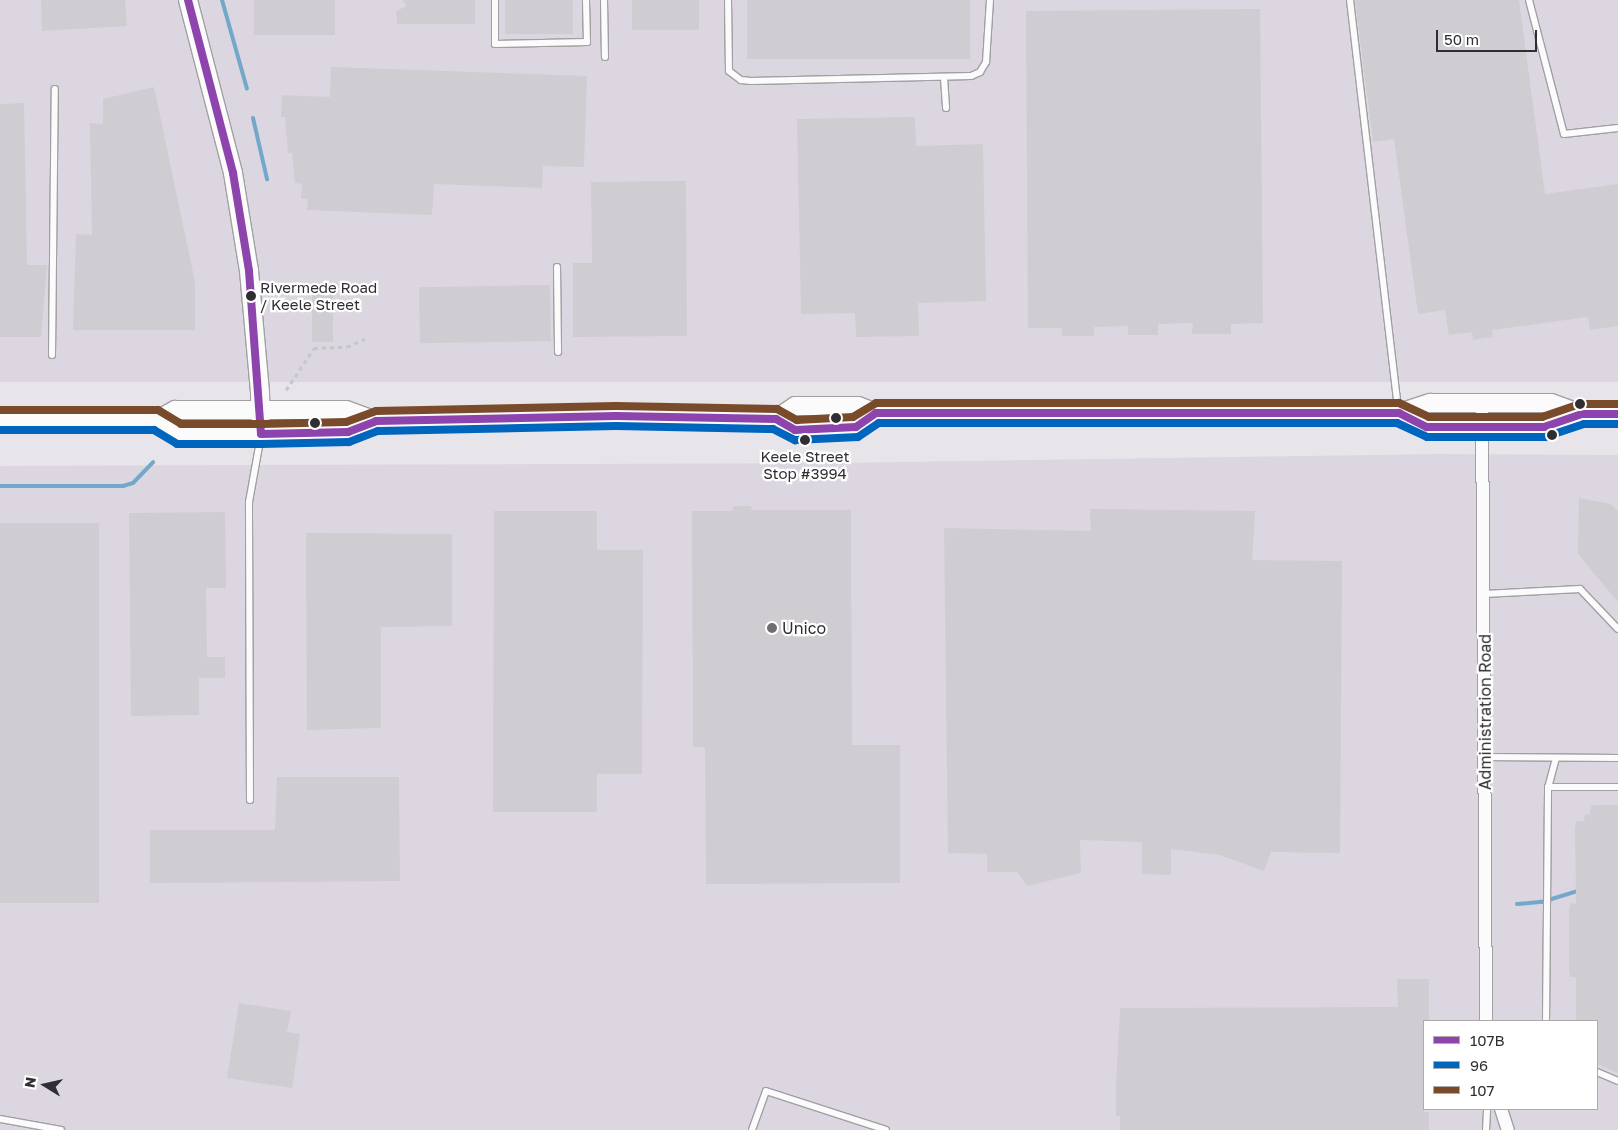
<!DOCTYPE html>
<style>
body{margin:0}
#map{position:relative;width:1618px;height:1130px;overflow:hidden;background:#e7e4ea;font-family:"Golos Text",sans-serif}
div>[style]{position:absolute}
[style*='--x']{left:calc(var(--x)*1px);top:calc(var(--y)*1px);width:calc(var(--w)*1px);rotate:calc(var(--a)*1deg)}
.built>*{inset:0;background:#dcd6e1;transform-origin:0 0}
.stream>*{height:4px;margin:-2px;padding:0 2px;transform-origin:2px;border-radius:2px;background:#73a8ca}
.building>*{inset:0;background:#cfcdd1;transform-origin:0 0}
.path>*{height:2.5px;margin-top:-1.25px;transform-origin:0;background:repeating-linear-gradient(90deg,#c6c5c7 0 4px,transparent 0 8px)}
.roads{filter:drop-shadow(1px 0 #a19fa2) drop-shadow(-1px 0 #a19fa2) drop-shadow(0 1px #a19fa2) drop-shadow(0 -1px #a19fa2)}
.lane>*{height:6px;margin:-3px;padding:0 3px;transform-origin:3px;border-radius:3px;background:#fbfbfc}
.street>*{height:12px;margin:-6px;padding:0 6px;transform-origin:6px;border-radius:6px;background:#fbfbfc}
.secondary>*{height:18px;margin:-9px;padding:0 9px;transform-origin:9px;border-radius:9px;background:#fbfbfc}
.bus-1>*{height:8px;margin:-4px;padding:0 4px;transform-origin:4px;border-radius:4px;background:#8e44ad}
.bus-2>*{height:8px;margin:-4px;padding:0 4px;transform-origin:4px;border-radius:4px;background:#0065bd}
.bus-3>*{height:8px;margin:-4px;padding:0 4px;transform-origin:4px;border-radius:4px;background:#7a4b2a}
.dots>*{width:14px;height:14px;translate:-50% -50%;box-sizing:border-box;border:2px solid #fff;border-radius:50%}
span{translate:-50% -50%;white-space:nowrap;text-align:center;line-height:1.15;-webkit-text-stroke:4.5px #fff;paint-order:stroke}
.bus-label{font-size:15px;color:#302e32}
.left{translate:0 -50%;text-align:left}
.poi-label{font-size:16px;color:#302e32}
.street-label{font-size:16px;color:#302e32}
.legend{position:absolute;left:1423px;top:1020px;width:175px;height:90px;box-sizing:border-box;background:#fff;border:1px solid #acabad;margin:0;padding:6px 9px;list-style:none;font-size:15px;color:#302e32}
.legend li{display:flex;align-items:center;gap:10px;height:25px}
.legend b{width:25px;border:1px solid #acabad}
.north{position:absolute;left:20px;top:1060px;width:50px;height:50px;-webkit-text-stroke:4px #fff;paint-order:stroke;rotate:280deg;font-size:14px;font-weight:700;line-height:20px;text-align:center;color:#302e32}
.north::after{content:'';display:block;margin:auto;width:18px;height:22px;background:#302e32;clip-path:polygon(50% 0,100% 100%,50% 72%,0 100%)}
.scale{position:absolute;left:1436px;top:30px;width:101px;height:22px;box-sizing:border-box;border:2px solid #302e32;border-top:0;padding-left:6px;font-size:15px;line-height:18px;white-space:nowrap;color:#302e32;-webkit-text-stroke:4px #fff;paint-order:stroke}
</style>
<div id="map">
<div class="built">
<i style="left:0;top:0;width:1618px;height:382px"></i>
<i style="clip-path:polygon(evenodd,1440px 454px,1618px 455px,1618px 1130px,0 1130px,0 466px,837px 463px,1440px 454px,1424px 1021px,1597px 1021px,1597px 1109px,1424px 1109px,1424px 1021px)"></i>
</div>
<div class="stream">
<i style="--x:222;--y:0;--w:92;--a:74.3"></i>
<i style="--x:253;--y:118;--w:63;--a:77.1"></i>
<i style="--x:0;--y:486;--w:123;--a:0"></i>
<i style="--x:123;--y:486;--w:10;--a:-17"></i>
<i style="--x:133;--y:483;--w:29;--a:-46"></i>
<i style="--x:1517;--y:904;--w:25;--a:-5"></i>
<i style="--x:1542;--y:902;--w:41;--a:-17.1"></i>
</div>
<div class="building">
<i style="clip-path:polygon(41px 0,125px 0,127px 26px,42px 31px)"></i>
<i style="left:254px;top:0;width:81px;height:35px"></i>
<i style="clip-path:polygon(403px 0,475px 0,475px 24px,397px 24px,396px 11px,407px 6px)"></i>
<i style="left:505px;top:0;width:68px;height:34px"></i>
<i style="left:632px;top:0;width:67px;height:30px"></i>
<i style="left:747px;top:0;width:223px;height:59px"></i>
<i style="clip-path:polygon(1355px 0,1519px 0,1545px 194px,1618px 184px,1618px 326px,1590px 330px,1588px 317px,1492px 330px,1493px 337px,1473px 340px,1472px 332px,1449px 335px,1445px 310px,1418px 314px,1394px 139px,1373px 142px)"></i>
<i style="clip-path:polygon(1260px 9px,1263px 323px,1231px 324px,1231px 334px,1192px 334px,1193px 323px,1158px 324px,1158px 335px,1128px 335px,1128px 326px,1094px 327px,1094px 336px,1062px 336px,1062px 328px,1028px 328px,1026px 11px)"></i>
<i style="clip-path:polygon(331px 67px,587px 76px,584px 167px,543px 166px,542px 188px,434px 184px,432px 215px,307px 210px,308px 199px,301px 199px,302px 184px,295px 183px,292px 153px,288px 153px,285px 117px,281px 117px,282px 95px,330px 97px)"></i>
<i style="clip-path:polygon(154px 87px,195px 282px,195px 330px,73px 330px,76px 234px,92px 235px,90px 123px,103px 124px,103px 99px)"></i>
<i style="clip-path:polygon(24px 103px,27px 265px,47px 265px,41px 337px,0 337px,0 104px)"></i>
<i style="clip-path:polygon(915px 117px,916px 146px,983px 144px,986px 301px,918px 303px,919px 336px,856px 337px,855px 313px,801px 314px,797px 119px)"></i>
<i style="clip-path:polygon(686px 181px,687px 336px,573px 337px,573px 263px,592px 263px,591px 182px)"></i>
<i style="left:550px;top:285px;width:56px;height:131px;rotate:89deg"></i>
<i style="left:312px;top:291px;width:21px;height:51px"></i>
<i style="clip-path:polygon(1579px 498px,1611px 504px,1618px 511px,1618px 602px,1578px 554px)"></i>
<i style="clip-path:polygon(733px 506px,752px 506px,751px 510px,851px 510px,852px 745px,900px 745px,900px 883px,706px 884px,705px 747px,693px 747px,692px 511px,733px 511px)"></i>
<i style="clip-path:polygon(1090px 509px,1255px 511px,1252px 560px,1342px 561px,1340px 853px,1271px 852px,1264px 871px,1220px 855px,1171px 849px,1171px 875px,1142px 874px,1142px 842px,1080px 840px,1081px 873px,1027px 886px,1017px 872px,987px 872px,987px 854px,948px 853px,944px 528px,1091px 531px)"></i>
<i style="clip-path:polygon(494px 511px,597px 511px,597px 550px,643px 550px,642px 774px,597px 774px,597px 812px,493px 812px)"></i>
<i style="clip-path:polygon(225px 512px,226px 588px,206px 588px,207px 657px,225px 657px,225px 678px,199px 678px,199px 715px,131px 716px,129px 513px)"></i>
<i style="left:99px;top:523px;width:380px;height:99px;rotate:90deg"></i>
<i style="clip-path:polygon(306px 533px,452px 534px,452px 626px,381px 627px,381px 728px,307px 730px)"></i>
<i style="clip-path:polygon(277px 777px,399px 777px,400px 881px,150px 883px,150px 830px,275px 830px)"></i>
<i style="clip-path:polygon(1598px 805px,1618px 805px,1618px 1073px,1597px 1064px,1597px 1021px,1576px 1021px,1576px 977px,1570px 977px,1569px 970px,1569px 909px,1571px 903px,1576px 904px,1575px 827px,1577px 821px,1584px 821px,1585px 814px,1590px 815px,1591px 806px)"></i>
<i style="clip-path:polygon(1397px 979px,1429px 979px,1429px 1021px,1424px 1021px,1423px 1040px,1424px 1112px,1429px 1112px,1429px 1130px,1120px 1130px,1120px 1116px,1116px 1116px,1116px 1087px,1120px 1008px,1398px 1007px)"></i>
<i style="clip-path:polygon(239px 1003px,291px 1011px,287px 1032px,300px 1034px,292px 1088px,227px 1078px)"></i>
</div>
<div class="path">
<i style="--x:286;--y:390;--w:50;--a:-56.3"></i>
<i style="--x:314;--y:348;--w:33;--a:-2"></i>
<i style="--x:347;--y:347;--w:24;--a:-24"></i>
</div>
<div class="roads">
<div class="lane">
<i style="--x:495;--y:0;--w:44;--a:90"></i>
<i style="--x:495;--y:44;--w:92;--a:-1.2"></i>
<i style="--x:587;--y:42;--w:42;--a:-91.4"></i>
<i style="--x:604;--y:0;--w:57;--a:89"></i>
<i style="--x:728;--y:0;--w:71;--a:89.2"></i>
<i style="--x:729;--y:71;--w:15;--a:37"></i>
<i style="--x:741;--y:80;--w:10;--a:6"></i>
<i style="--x:751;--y:81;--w:220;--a:-1.3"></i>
<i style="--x:971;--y:76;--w:10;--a:-24"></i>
<i style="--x:980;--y:72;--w:12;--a:-59"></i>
<i style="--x:986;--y:62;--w:62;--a:-86.3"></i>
<i style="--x:1350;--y:0;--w:414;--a:83.3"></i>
<i style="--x:1529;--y:0;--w:138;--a:75.4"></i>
<i style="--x:1564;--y:134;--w:54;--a:-6.3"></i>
<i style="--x:944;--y:78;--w:30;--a:86"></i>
<i style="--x:557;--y:267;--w:85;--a:89.3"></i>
<i style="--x:52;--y:355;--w:266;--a:-89.4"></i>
<i style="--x:1484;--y:594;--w:96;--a:-3"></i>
<i style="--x:1580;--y:589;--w:55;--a:46.5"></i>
<i style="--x:1485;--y:757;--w:133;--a:0.4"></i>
<i style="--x:1556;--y:758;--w:30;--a:105"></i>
<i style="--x:1548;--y:787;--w:70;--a:0"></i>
<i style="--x:250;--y:800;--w:298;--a:-90.2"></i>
<i style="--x:249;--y:502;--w:68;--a:-79.8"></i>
<i style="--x:1546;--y:1021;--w:234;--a:-89.5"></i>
<i style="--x:1597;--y:1072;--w:23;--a:23"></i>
<i style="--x:0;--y:1119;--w:62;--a:10.2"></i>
<i style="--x:752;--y:1130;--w:41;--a:-70.3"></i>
<i style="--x:766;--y:1091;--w:126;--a:18"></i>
<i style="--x:1486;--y:1130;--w:21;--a:-87"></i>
</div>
<div class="street">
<i style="--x:1482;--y:403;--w:618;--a:89.63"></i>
<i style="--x:1501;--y:1109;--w:22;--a:72"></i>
</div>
<div class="secondary">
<i style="--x:188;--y:0;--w:179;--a:75.4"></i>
<i style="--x:233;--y:173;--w:99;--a:80.7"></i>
<i style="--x:249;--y:271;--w:122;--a:84.8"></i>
<i style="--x:260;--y:393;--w:41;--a:88.6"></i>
<i style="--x:1399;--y:413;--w:31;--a:27"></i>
<i style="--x:1427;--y:427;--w:117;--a:0"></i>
<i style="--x:1544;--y:427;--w:40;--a:-18.9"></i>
<i style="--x:776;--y:419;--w:23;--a:-34"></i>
<i style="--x:795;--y:406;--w:63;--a:0"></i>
<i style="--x:858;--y:406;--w:19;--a:21"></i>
<i style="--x:876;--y:413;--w:523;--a:0"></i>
<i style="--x:1399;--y:413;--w:33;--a:-18"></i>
<i style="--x:1430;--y:403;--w:121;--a:0"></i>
<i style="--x:1551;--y:403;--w:33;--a:20"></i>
<i style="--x:1582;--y:414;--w:36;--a:0"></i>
<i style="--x:0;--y:420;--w:157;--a:0"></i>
<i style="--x:157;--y:420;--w:21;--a:-29"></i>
<i style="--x:175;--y:410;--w:171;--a:0"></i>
<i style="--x:346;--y:410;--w:32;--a:20"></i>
<i style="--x:157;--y:420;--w:25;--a:34"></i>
<i style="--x:178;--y:434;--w:170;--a:-0.7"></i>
<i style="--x:348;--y:432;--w:30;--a:-21"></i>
<i style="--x:376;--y:421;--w:240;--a:-1.2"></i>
<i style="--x:616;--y:416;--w:160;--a:1.1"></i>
<i style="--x:776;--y:419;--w:22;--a:30"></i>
<i style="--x:795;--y:430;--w:61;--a:-2.8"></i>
<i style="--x:856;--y:427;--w:24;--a:-35"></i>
</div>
</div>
<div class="bus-1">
<i style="--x:188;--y:0;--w:179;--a:75.4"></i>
<i style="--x:233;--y:173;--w:99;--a:80.7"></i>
<i style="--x:249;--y:271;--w:163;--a:85.8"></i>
<i style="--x:261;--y:434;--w:87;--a:-1.3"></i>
<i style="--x:348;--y:432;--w:30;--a:-21"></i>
<i style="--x:376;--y:421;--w:240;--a:-1.2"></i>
<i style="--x:616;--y:416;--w:160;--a:1.1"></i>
<i style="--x:776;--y:419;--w:22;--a:30"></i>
<i style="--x:795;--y:430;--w:61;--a:-2.8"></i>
<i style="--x:856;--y:427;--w:24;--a:-35"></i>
<i style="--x:876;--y:413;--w:523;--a:0"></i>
<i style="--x:1399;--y:413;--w:31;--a:27"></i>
<i style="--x:1427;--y:427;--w:117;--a:0"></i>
<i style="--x:1544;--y:427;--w:40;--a:-18.9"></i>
<i style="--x:1582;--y:414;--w:36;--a:0"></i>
</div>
<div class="bus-2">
<i style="--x:0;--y:430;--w:154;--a:0"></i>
<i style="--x:154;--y:430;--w:27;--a:31"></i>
<i style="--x:177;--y:444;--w:84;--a:0"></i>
<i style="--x:261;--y:444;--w:88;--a:-1.3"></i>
<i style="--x:349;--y:442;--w:31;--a:-21"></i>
<i style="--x:378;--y:431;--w:238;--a:-1.2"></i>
<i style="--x:616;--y:426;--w:157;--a:1.1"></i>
<i style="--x:773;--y:429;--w:25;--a:27"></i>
<i style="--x:795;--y:440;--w:63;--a:-2.7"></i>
<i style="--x:858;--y:437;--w:25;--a:-34"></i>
<i style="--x:879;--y:423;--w:518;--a:0"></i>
<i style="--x:1397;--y:423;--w:33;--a:25"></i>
<i style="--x:1427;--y:437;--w:118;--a:0"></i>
<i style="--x:1545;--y:437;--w:41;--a:-18.4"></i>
<i style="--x:1584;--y:424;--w:34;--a:0"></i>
</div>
<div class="bus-3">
<i style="--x:0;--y:410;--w:158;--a:0"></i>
<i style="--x:158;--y:410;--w:27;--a:31"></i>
<i style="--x:181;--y:424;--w:80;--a:0"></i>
<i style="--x:261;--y:424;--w:85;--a:-1.3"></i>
<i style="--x:346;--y:422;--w:32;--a:-20"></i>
<i style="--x:376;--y:411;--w:240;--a:-1.2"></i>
<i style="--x:616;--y:406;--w:161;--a:1.1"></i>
<i style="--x:777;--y:409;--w:23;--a:29"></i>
<i style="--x:797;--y:420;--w:56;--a:-3.1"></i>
<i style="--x:853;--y:417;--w:27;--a:-31"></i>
<i style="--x:876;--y:403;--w:523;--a:0"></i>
<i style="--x:1399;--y:403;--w:33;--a:25"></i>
<i style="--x:1429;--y:417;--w:113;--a:0"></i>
<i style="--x:1542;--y:417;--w:40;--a:-18.9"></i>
<i style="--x:1580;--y:404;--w:38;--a:0"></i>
</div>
<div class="dots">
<i style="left:251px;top:296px;background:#302e32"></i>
<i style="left:1580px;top:404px;background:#302e32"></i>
<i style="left:836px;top:418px;background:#302e32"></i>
<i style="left:315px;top:423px;background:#302e32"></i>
<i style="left:1552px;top:435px;background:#302e32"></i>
<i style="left:805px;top:440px;background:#302e32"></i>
<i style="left:772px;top:628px;background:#706e72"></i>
</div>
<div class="bus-label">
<span class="left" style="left:260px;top:296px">Rivermede Road<br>/ Keele Street</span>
<span style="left:805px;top:465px">Keele Street<br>Stop #3994</span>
</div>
<div class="poi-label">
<span class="left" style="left:782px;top:628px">Unico</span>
</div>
<div class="street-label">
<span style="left:1485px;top:712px;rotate:-90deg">Administration Road</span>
</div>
<ul class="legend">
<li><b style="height:6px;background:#8e44ad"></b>107B</li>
<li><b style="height:6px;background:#0065bd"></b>96</li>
<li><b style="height:6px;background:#7a4b2a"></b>107</li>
</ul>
<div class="north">N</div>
<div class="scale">50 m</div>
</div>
